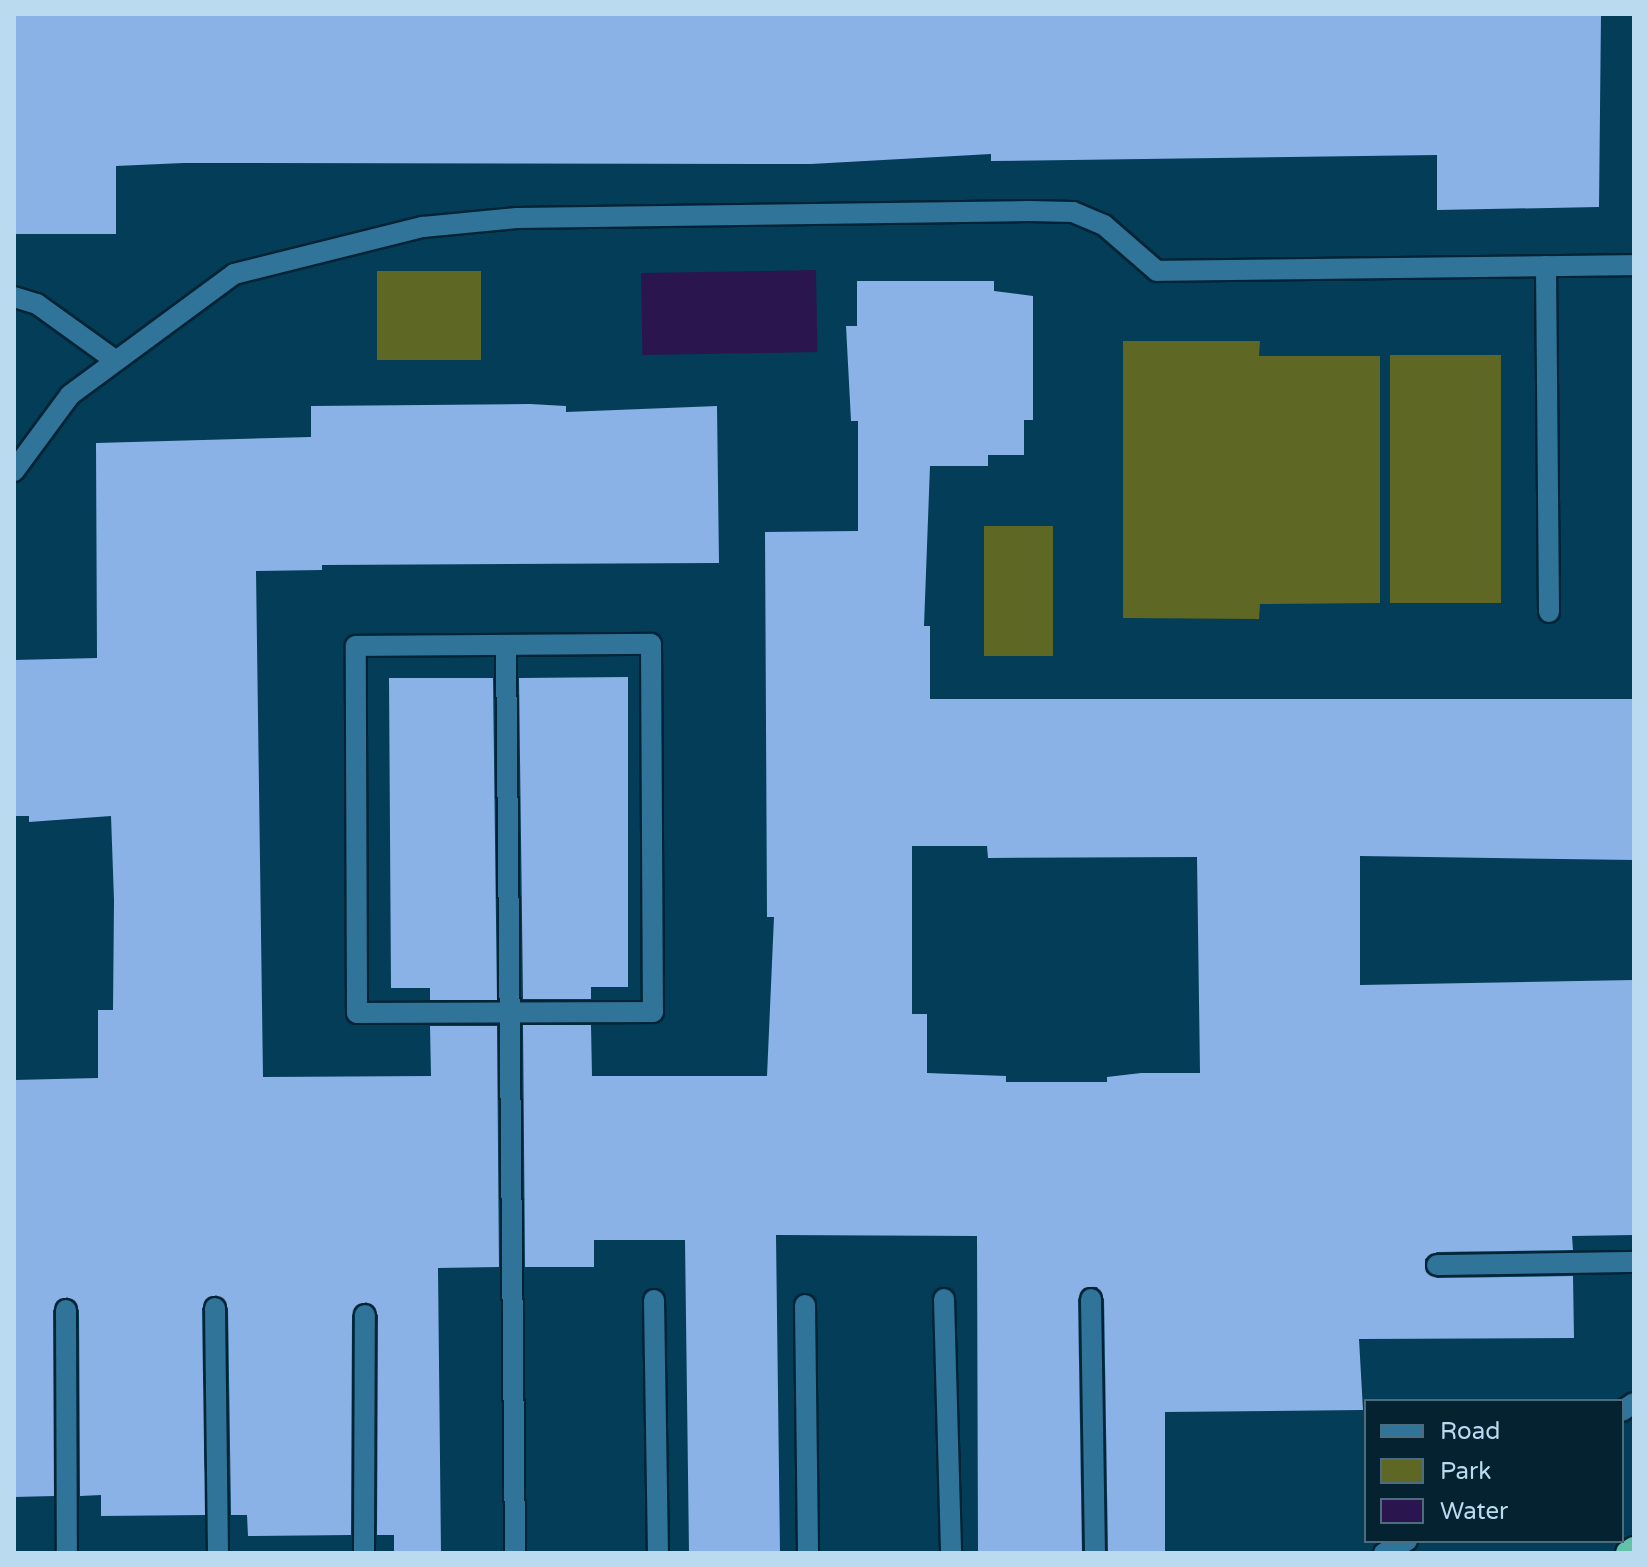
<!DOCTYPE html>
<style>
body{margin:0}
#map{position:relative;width:1648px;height:1567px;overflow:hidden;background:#033d58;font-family:"Varela Round",sans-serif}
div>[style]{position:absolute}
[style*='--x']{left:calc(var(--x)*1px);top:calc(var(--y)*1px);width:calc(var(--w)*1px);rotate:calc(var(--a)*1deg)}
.green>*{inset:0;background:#5e6724;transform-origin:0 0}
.water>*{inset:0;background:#2b154f;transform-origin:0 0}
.building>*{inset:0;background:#8ab2e7}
.roads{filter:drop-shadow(2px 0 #002335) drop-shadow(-2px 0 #002335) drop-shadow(0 2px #002335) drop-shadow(0 -2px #002335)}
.minor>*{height:20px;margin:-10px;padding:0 10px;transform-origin:10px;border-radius:10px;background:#307499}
.highway>*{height:24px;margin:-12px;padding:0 12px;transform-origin:12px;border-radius:12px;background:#63c1aa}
span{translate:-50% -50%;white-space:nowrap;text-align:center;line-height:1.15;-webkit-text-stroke:8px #052231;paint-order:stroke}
.frame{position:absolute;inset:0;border:16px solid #badbef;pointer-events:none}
.legend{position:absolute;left:1364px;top:1399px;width:260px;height:144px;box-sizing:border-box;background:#052231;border:2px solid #4d6c7d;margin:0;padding:10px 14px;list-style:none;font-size:24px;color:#badbef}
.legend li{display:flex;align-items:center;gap:16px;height:40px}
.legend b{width:40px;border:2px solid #4d6c7d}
</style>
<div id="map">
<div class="green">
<i style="left:481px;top:271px;width:89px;height:104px;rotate:90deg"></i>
<i style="clip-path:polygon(1123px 341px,1260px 341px,1259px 356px,1380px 356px,1380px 603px,1260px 604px,1259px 619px,1123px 618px)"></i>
<i style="left:1501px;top:355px;width:248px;height:111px;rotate:90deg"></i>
<i style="left:984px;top:526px;width:69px;height:130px"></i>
</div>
<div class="water">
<i style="left:816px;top:270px;width:82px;height:175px;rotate:89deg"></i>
</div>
<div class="building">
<i style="clip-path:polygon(14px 14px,1601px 14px,1599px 207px,1437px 210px,1437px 155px,991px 161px,991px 154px,811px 164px,183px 163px,116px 166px,116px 234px,14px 234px)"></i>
<i style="clip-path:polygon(evenodd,857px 281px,994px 281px,994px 291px,1033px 296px,1033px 420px,1024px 420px,1024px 455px,988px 455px,988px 466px,930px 466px,924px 626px,930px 626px,930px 699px,1634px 699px,1634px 860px,1360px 856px,1360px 985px,1634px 980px,1634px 1235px,1572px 1236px,1573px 1250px,1437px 1252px,1425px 1259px,1426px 1272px,1437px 1278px,1573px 1276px,1574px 1338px,1359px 1339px,1363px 1410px,1165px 1412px,1165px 1553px,1108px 1553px,1104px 1299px,1097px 1287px,1084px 1288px,1078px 1299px,1082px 1553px,978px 1553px,977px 1236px,776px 1235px,780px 1553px,689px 1553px,685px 1240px,594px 1240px,594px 1267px,525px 1267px,523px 1025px,591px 1025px,592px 1076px,767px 1076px,774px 917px,767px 917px,765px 532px,858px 531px,858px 421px,851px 421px,846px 326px,857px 326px,857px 281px,912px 846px,987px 846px,988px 858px,1197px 857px,1200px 1073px,1141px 1073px,1107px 1077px,1107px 1082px,1006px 1082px,1006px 1076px,927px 1073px,927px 1014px,912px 1014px,912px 846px)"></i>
<i style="clip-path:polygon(530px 404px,566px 406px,566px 412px,717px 406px,719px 563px,322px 565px,322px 570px,256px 571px,263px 1077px,431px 1076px,430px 1026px,497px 1026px,499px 1267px,438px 1268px,441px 1553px,394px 1553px,394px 1535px,377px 1535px,378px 1315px,366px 1302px,352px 1315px,351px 1535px,248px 1536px,247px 1515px,231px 1515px,228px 1308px,216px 1295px,202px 1308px,205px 1515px,101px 1516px,101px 1495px,80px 1496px,79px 1310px,67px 1297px,53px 1310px,54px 1496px,14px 1497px,14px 1080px,98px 1078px,98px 1010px,113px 1010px,114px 900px,111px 816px,29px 822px,29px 816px,14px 816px,14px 660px,97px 658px,96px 443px,311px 437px,311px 406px)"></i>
<i style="clip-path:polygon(628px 677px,628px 987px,591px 987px,591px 999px,523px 999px,519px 678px)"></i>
<i style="clip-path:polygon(389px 678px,493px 678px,497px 1000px,430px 1000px,430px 988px,391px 988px)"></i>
</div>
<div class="roads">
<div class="minor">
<i style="--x:1546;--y:266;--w:346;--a:89.5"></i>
<i style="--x:14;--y:297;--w:24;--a:17"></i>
<i style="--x:37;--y:304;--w:96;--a:35.7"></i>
<i style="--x:14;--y:471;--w:94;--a:-53.6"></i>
<i style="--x:70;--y:395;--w:204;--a:-36.4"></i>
<i style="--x:234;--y:274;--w:195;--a:-14"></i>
<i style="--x:423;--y:227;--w:94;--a:-5.5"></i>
<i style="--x:517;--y:218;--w:512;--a:-0.78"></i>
<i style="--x:1029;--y:211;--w:44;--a:1.3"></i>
<i style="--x:1073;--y:212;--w:34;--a:23"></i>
<i style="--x:1104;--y:225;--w:70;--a:41"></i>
<i style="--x:1157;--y:271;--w:477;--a:-0.7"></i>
<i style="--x:651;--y:644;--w:368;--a:89.7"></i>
<i style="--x:653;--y:1012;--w:296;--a:179.8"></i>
<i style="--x:357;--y:1013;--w:367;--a:-90.2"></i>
<i style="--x:356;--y:646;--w:295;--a:-0.4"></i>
<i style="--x:506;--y:645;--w:908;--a:89.43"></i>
<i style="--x:1437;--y:1265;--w:197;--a:-0.9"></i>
<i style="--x:944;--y:1299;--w:254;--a:88.4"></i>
<i style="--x:1091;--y:1299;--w:254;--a:89.1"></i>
<i style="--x:654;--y:1300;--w:253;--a:89.1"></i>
<i style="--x:805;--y:1305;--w:248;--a:89.3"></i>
<i style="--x:215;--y:1308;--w:245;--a:89.3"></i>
<i style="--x:66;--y:1310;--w:243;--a:89.8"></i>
<i style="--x:1622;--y:1411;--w:14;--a:-34"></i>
<i style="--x:364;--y:1553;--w:238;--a:-89.8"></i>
<i style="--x:1384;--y:1553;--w:26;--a:-28"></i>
</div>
<div class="highway">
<i style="--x:1628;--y:1553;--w:7;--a:-34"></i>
</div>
</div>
<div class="frame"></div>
<ul class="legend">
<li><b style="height:10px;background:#307499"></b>Road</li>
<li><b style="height:22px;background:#5e6724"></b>Park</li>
<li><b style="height:22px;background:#2b154f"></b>Water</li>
</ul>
</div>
